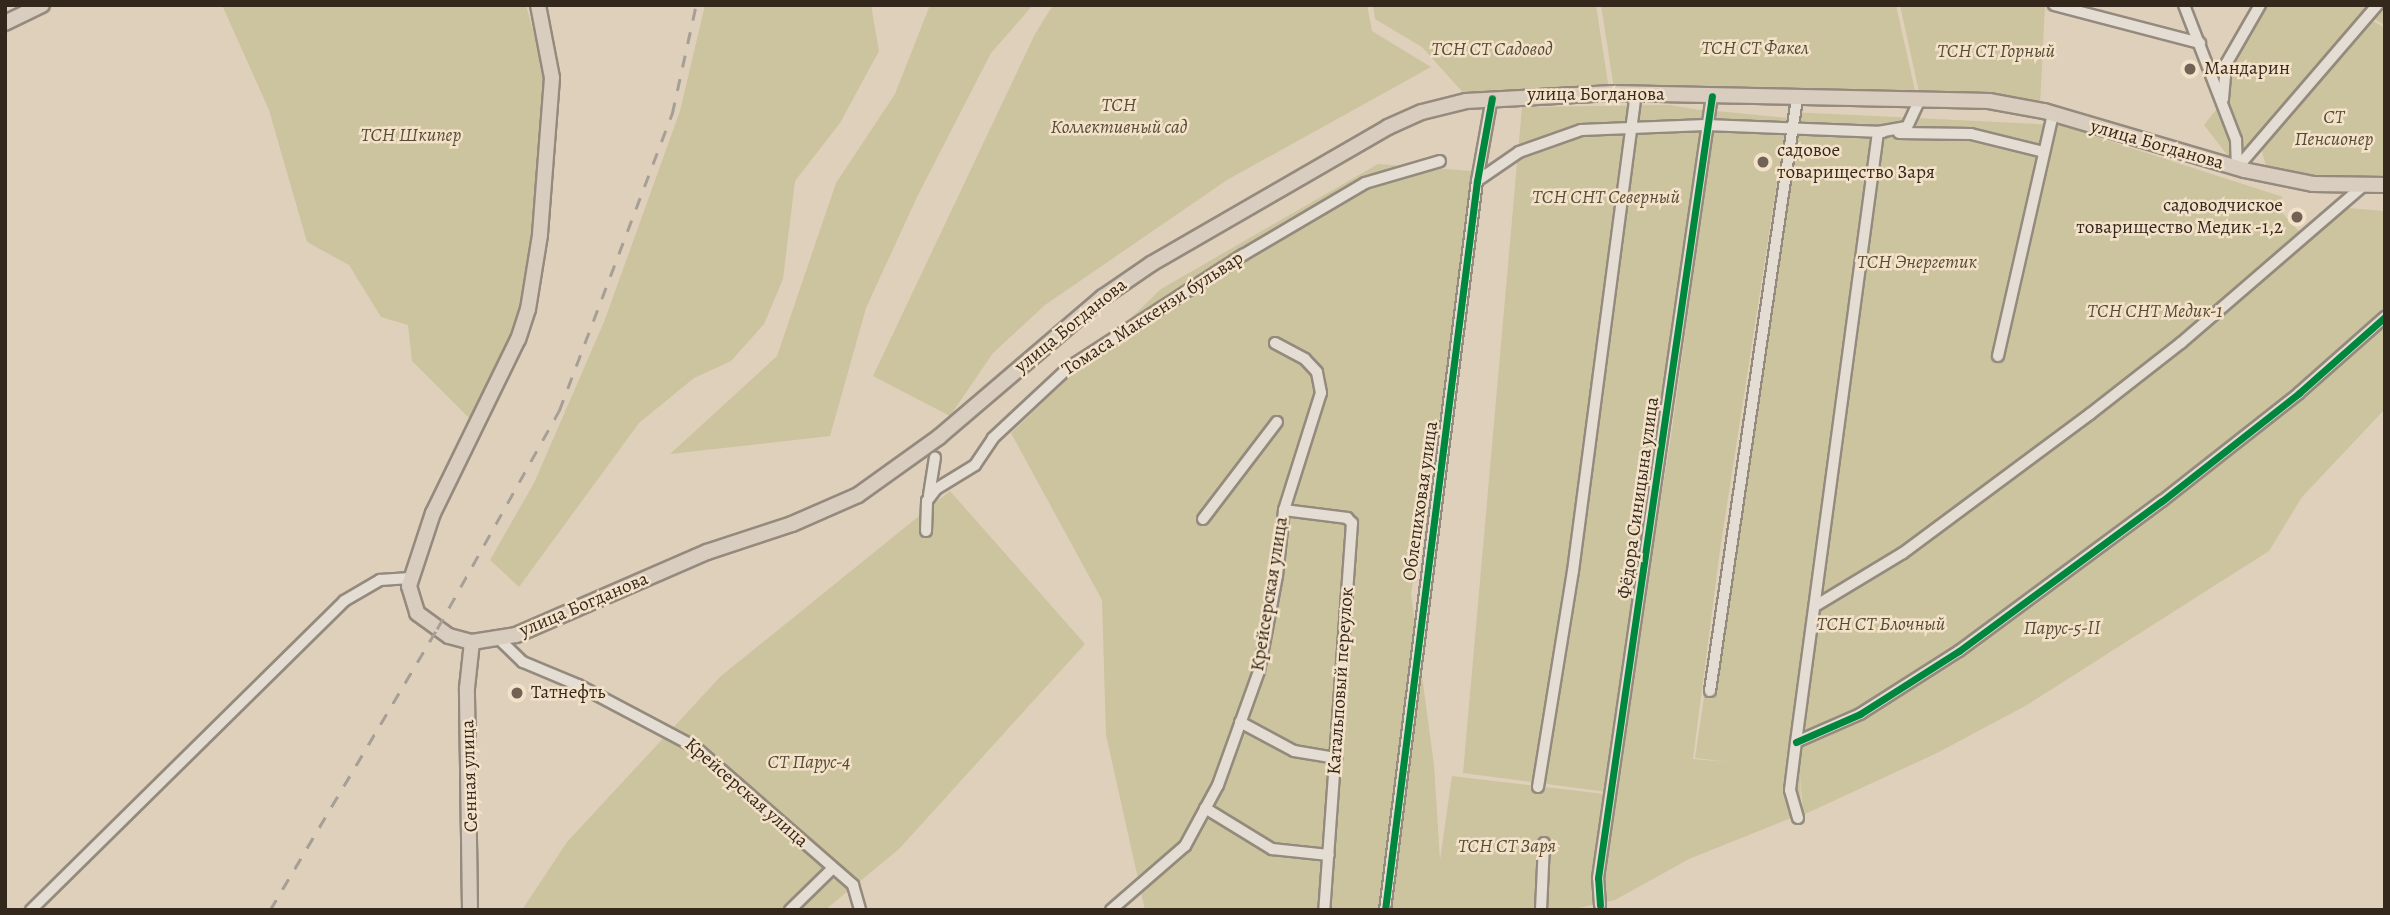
<!DOCTYPE html>
<meta charset="utf-8">
<style>
body{margin:0}
#map{position:relative;width:2390px;height:915px;overflow:hidden;background:#ded0bb;font-family:Alegreya,serif}
div>[style]{position:absolute}
[style*='--x']{left:calc(var(--x)*1px);top:calc(var(--y)*1px);width:calc(var(--w)*1px);rotate:calc(var(--a)*1deg)}
.green>*{inset:0;background:#ccc49e}
.roads{filter:drop-shadow(2px 0 #948a7d) drop-shadow(-2px 0 #948a7d) drop-shadow(0 2px #948a7d) drop-shadow(0 -2px #948a7d)}
.minor>*{height:10px;margin:-5px;padding:0 5px;transform-origin:5px;border-radius:5px;background:#e4ddd3}
.major>*{height:14px;margin:-7px;padding:0 7px;transform-origin:7px;border-radius:7px;background:#d8cdbe}
.rail>*{height:2.5px;margin-top:-1.25px;transform-origin:0;background:repeating-linear-gradient(90deg,#a69f96 0 12px,transparent 0 24px)}
.cycleway>*{height:7px;margin:-3.5px;padding:0 3.5px;transform-origin:3.5px;border-radius:3.5px;background:#00873e}
.dots>*{width:19px;height:19px;translate:-50% -50%;box-sizing:border-box;border:4px solid #f3e2c9;border-radius:50%}
span{translate:-50% -50%;white-space:nowrap;text-align:center;line-height:1.15;-webkit-text-stroke:5px #f3e2c9;paint-order:stroke}
.park-label{font-size:19px;color:#564c36;font-style:italic}
.poi-label{font-size:19px;color:#34271c}
.left{translate:0 -50%;text-align:left}
.right{translate:-100% -50%;text-align:right}
.street-label{font-size:19px;color:#34271c}
.frame{position:absolute;inset:0;border:7px solid #34271c;pointer-events:none}
</style>
<div id="map">
<div class="green">
<i style="clip-path:polygon(222px 5px,526px 5px,546px 77px,534px 237px,515px 335px,470px 419px,412px 361px,408px 325px,381px 317px,349px 265px,307px 242px,269px 110px)"></i>
<i style="clip-path:polygon(705px 5px,871px 5px,879px 51px,840px 123px,795px 181px,783px 279px,764px 324px,731px 361px,694px 378px,639px 423px,519px 587px,490px 560px,534px 483px,604px 322px,680px 111px)"></i>
<i style="clip-path:polygon(930px 5px,1033px 5px,991px 53px,918px 195px,866px 308px,830px 436px,670px 454px,777px 356px,836px 183px,895px 94px)"></i>
<i style="clip-path:polygon(1053px 5px,1367px 5px,1372px 31px,1431px 67px,1227px 180px,1045px 305px,993px 353px,950px 416px,873px 376px,1035px 34px)"></i>
<i style="clip-path:polygon(1373px 5px,1596px 5px,1609px 90px,1467px 97px,1422px 47px,1375px 19px)"></i>
<i style="clip-path:polygon(1601px 5px,1896px 5px,1916px 95px,1614px 89px)"></i>
<i style="clip-path:polygon(1900px 5px,2045px 5px,2040px 106px,1919px 92px)"></i>
<i style="clip-path:polygon(2261px 5px,2385px 5px,2385px 25px,2367px 15px,2258px 140px,2232px 161px,2204px 125px,2223px 101px,2227px 64px)"></i>
<i style="clip-path:polygon(2366px 17px,2385px 28px,2385px 178px,2309px 179px,2267px 170px,2259px 140px)"></i>
<i style="clip-path:polygon(1669px 105px,1713px 112px,1607px 792px,1463px 773px,1522px 107px)"></i>
<i style="clip-path:polygon(1716px 111px,1787px 118px,1720px 550px,1693px 759px,1728px 762px,1695px 758px,1791px 112px,2060px 125px,2283px 197px,2275px 205px,2305px 238px,2184px 343px,2348px 208px,2385px 211px,2385px 409px,2302px 497px,2269px 551px,2027px 705px,1937px 753px,1803px 815px,1800px 772px,1801px 814px,1689px 859px,1615px 900px,1570px 910px,1145px 910px,1106px 735px,1102px 600px,1011px 433px,1161px 289px,1378px 164px,1472px 171px,1441px 409px,1411px 594px,1434px 765px,1440px 860px,1452px 776px,1613px 795px,1671px 436px)"></i>
<i style="clip-path:polygon(950px 491px,1085px 644px,899px 849px,825px 910px,522px 910px,567px 842px,721px 676px)"></i>
</div>
<div class="roads">
<div class="minor">
<i style="--x:2054;--y:5;--w:151;--a:14.6"></i>
<i style="--x:2184;--y:5;--w:145;--a:68.9"></i>
<i style="--x:2236;--y:140;--w:28;--a:88"></i>
<i style="--x:2223;--y:99;--w:35;--a:-85"></i>
<i style="--x:2226;--y:64;--w:68;--a:-60"></i>
<i style="--x:1899;--y:133;--w:72;--a:0.8"></i>
<i style="--x:1971;--y:134;--w:75;--a:13.9"></i>
<i style="--x:2237;--y:168;--w:215;--a:-49.3"></i>
<i style="--x:1477;--y:181;--w:51;--a:-34.6"></i>
<i style="--x:1519;--y:152;--w:66;--a:-19.5"></i>
<i style="--x:1581;--y:130;--w:125;--a:-2.3"></i>
<i style="--x:1706;--y:125;--w:177;--a:2.3"></i>
<i style="--x:1998;--y:356;--w:248;--a:-77.2"></i>
<i style="--x:929;--y:495;--w:38;--a:-81"></i>
<i style="--x:1284;--y:510;--w:64;--a:7.2"></i>
<i style="--x:1347;--y:518;--w:7;--a:45"></i>
<i style="--x:1352;--y:523;--w:388;--a:94.1"></i>
<i style="--x:1203;--y:519;--w:122;--a:-52.7"></i>
<i style="--x:926;--y:531;--w:30;--a:-88"></i>
<i style="--x:927;--y:501;--w:15;--a:-53"></i>
<i style="--x:936;--y:489;--w:46;--a:-31.6"></i>
<i style="--x:975;--y:465;--w:32;--a:-56"></i>
<i style="--x:993;--y:438;--w:103;--a:-43"></i>
<i style="--x:1068;--y:368;--w:208;--a:-32.9"></i>
<i style="--x:1243;--y:255;--w:142;--a:-30.5"></i>
<i style="--x:1365;--y:183;--w:78;--a:-16.3"></i>
<i style="--x:1817;--y:605;--w:100;--a:-31.2"></i>
<i style="--x:1903;--y:553;--w:233;--a:-36.6"></i>
<i style="--x:2090;--y:414;--w:115;--a:-38"></i>
<i style="--x:2181;--y:343;--w:243;--a:-40.8"></i>
<i style="--x:500;--y:640;--w:32;--a:44"></i>
<i style="--x:523;--y:662;--w:60;--a:22.7"></i>
<i style="--x:578;--y:685;--w:132;--a:27.9"></i>
<i style="--x:695;--y:747;--w:210;--a:41.1"></i>
<i style="--x:853;--y:885;--w:26;--a:74"></i>
<i style="--x:1710;--y:691;--w:599;--a:-81.65"></i>
<i style="--x:1240;--y:722;--w:61;--a:28.2"></i>
<i style="--x:1294;--y:751;--w:43;--a:9.5"></i>
<i style="--x:1796;--y:742;--w:70;--a:-23.6"></i>
<i style="--x:1860;--y:714;--w:117;--a:-32.5"></i>
<i style="--x:1959;--y:651;--w:252;--a:-36.5"></i>
<i style="--x:2162;--y:501;--w:174;--a:-38.2"></i>
<i style="--x:2299;--y:393;--w:115;--a:-41.5"></i>
<i style="--x:1538;--y:787;--w:219;--a:-80.8"></i>
<i style="--x:1573;--y:571;--w:481;--a:-82.5"></i>
<i style="--x:1205;--y:808;--w:79;--a:31.5"></i>
<i style="--x:1272;--y:849;--w:57;--a:6"></i>
<i style="--x:1798;--y:818;--w:29;--a:-106"></i>
<i style="--x:1790;--y:790;--w:48;--a:-82.9"></i>
<i style="--x:1796;--y:742;--w:615;--a:-82.34"></i>
<i style="--x:1878;--y:132;--w:29;--a:-10"></i>
<i style="--x:1907;--y:127;--w:31;--a:-65"></i>
<i style="--x:1600;--y:905;--w:27;--a:-94"></i>
<i style="--x:1598;--y:878;--w:790;--a:-81.71"></i>
<i style="--x:31;--y:910;--w:440;--a:-44.6"></i>
<i style="--x:344;--y:601;--w:42;--a:-30.3"></i>
<i style="--x:380;--y:580;--w:30;--a:-4"></i>
<i style="--x:790;--y:910;--w:59;--a:-44.3"></i>
<i style="--x:1111;--y:910;--w:98;--a:-40.9"></i>
<i style="--x:1185;--y:846;--w:69;--a:-61.6"></i>
<i style="--x:1218;--y:785;--w:121;--a:-70.2"></i>
<i style="--x:1259;--y:671;--w:97;--a:-79.3"></i>
<i style="--x:1277;--y:576;--w:66;--a:-83.9"></i>
<i style="--x:1284;--y:510;--w:123;--a:-72.5"></i>
<i style="--x:1321;--y:393;--w:21;--a:-101"></i>
<i style="--x:1317;--y:372;--w:18;--a:-133"></i>
<i style="--x:1305;--y:359;--w:34;--a:-152"></i>
<i style="--x:1385;--y:910;--w:735;--a:-82.81"></i>
<i style="--x:1477;--y:181;--w:84;--a:-79.8"></i>
<i style="--x:1541;--y:910;--w:67;--a:-87.4"></i>
</div>
<div class="major">
<i style="--x:538;--y:5;--w:74;--a:79.1"></i>
<i style="--x:552;--y:78;--w:157;--a:94.4"></i>
<i style="--x:540;--y:235;--w:75;--a:99.2"></i>
<i style="--x:528;--y:309;--w:32;--a:108"></i>
<i style="--x:518;--y:339;--w:194;--a:116"></i>
<i style="--x:433;--y:513;--w:77;--a:108.2"></i>
<i style="--x:409;--y:586;--w:28;--a:73"></i>
<i style="--x:417;--y:613;--w:39;--a:36"></i>
<i style="--x:449;--y:636;--w:24;--a:15"></i>
<i style="--x:472;--y:642;--w:45;--a:-9"></i>
<i style="--x:516;--y:635;--w:208;--a:-23.5"></i>
<i style="--x:707;--y:552;--w:89;--a:-18.2"></i>
<i style="--x:792;--y:524;--w:72;--a:-23.7"></i>
<i style="--x:858;--y:495;--w:100;--a:-35.6"></i>
<i style="--x:939;--y:437;--w:216;--a:-40.5"></i>
<i style="--x:1103;--y:297;--w:58;--a:-34.5"></i>
<i style="--x:1151;--y:264;--w:274;--a:-30"></i>
<i style="--x:1388;--y:127;--w:37;--a:-24"></i>
<i style="--x:1422;--y:112;--w:45;--a:-14"></i>
<i style="--x:1466;--y:101;--w:146;--a:-3.1"></i>
<i style="--x:1612;--y:93;--w:377;--a:1.2"></i>
<i style="--x:1989;--y:101;--w:56;--a:10.3"></i>
<i style="--x:2044;--y:111;--w:209;--a:16.4"></i>
<i style="--x:2244;--y:170;--w:70;--a:11.5"></i>
<i style="--x:2313;--y:184;--w:72;--a:0.8"></i>
<i style="--x:5;--y:23;--w:41;--a:-25.9"></i>
<i style="--x:470;--y:910;--w:222;--a:-90.8"></i>
<i style="--x:467;--y:688;--w:46;--a:-83.8"></i>
</div>
</div>
<div class="rail">
<i style="--x:270;--y:910;--w:327;--a:-59.3"></i>
<i style="--x:437;--y:629;--w:250;--a:-60.8"></i>
<i style="--x:559;--y:411;--w:318;--a:-69.2"></i>
<i style="--x:672;--y:114;--w:112;--a:-77.6"></i>
</div>
<div class="cycleway">
<i style="--x:1796;--y:742;--w:70;--a:-23.6"></i>
<i style="--x:1860;--y:714;--w:117;--a:-32.5"></i>
<i style="--x:1959;--y:651;--w:252;--a:-36.5"></i>
<i style="--x:2162;--y:501;--w:174;--a:-38.2"></i>
<i style="--x:2299;--y:393;--w:115;--a:-41.5"></i>
<i style="--x:1600;--y:905;--w:27;--a:-94"></i>
<i style="--x:1598;--y:878;--w:790;--a:-81.71"></i>
<i style="--x:1385;--y:910;--w:735;--a:-82.81"></i>
<i style="--x:1477;--y:181;--w:84;--a:-79.8"></i>
</div>
<div class="dots">
<i style="left:2190px;top:69px;background:#706254"></i>
<i style="left:1763px;top:162px;background:#706254"></i>
<i style="left:2297px;top:217px;background:#706254"></i>
<i style="left:517px;top:693px;background:#706254"></i>
</div>
<div class="park-label">
<span style="left:1755px;top:49px">ТСН СТ Факел</span>
<span style="left:1492px;top:50px">ТСН СТ Садовод</span>
<span style="left:1996px;top:52px">ТСН СТ Горный</span>
<span style="left:1119px;top:117px">ТСН<br>Коллективный сад</span>
<span style="left:2334px;top:129px">СТ<br>Пенсионер</span>
<span style="left:411px;top:136px">ТСН Шкипер</span>
<span style="left:1606px;top:198px">ТСН СНТ Северный</span>
<span style="left:1917px;top:263px">ТСН Энергетик</span>
<span style="left:2155px;top:312px">ТСН СНТ Медик-1</span>
<span style="left:1881px;top:625px">ТСН СТ Блочный</span>
<span style="left:2062px;top:629px">Парус-5-II</span>
<span style="left:809px;top:763px">СТ Парус-4</span>
<span style="left:1507px;top:847px">ТСН СТ Заря</span>
</div>
<div class="poi-label">
<span class="left" style="left:2204px;top:69px">Мандарин</span>
<span class="left" style="left:1777px;top:162px">садовое<br>товарищество Заря</span>
<span class="right" style="left:2283px;top:217px">садоводчиское<br>товарищество Медик -1,2</span>
<span class="left" style="left:531px;top:693px">Татнефть</span>
</div>
<div class="street-label">
<span style="left:1596px;top:95px">улица Богданова</span>
<span style="left:2157px;top:145px;rotate:16deg">улица Богданова</span>
<span style="left:1153px;top:314px;rotate:-33deg">Томаса Маккензи бульвар</span>
<span style="left:1071px;top:326px;rotate:-39deg">улица Богданова</span>
<span style="left:1639px;top:498px;rotate:-82deg">Фёдора Синицына улица</span>
<span style="left:1421px;top:501px;rotate:-82deg">Облепиховая улица</span>
<span style="left:1270px;top:594px;rotate:-81deg">Крейсерская улица</span>
<span style="left:584px;top:605px;rotate:-23deg">улица Богданова</span>
<span style="left:1341px;top:681px;rotate:-86deg">Катальповый переулок</span>
<span style="left:470px;top:776px;rotate:-92deg">Сенная улица</span>
<span style="left:746px;top:793px;rotate:41deg">Крейсерская улица</span>
</div>
<div class="frame"></div>
</div>
